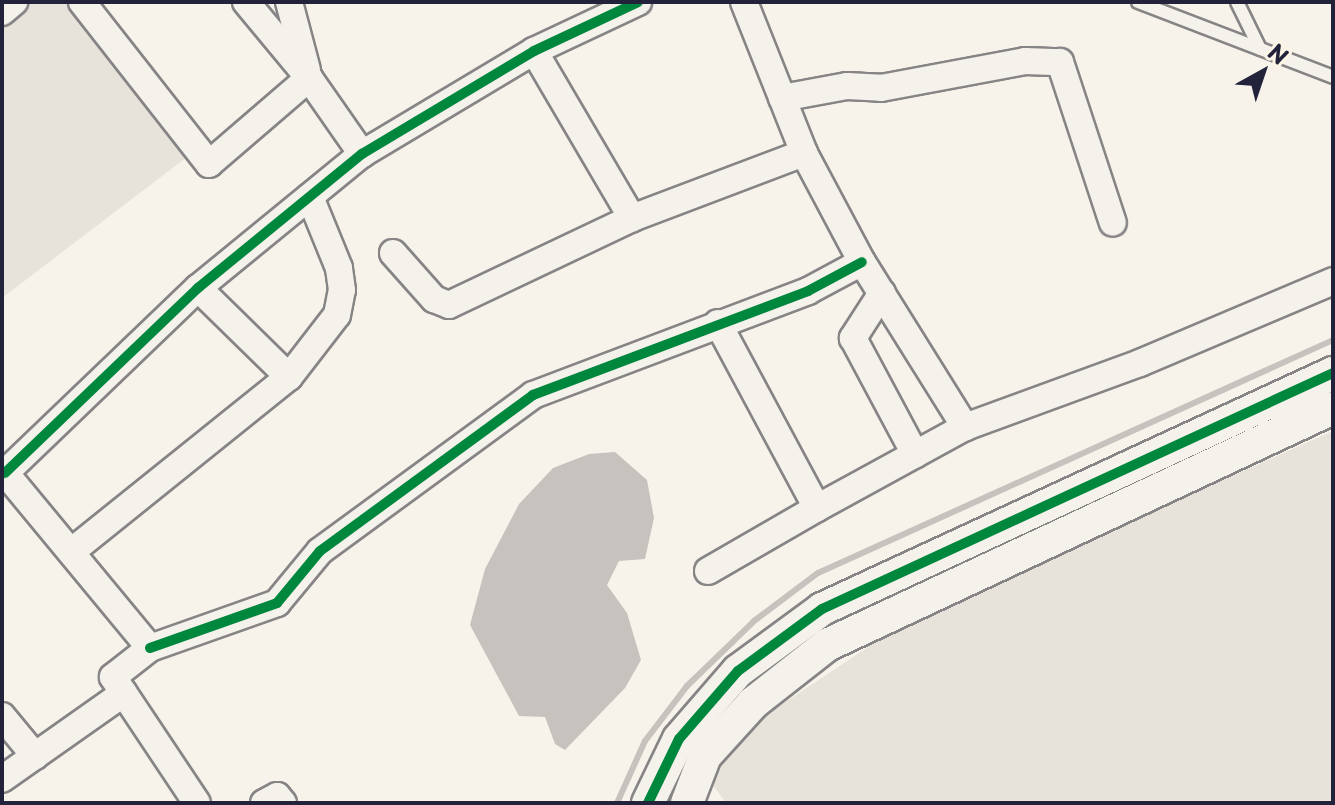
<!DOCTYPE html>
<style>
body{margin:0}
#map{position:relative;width:1335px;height:805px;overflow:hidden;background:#f7f3ea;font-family:"Playpen Sans",sans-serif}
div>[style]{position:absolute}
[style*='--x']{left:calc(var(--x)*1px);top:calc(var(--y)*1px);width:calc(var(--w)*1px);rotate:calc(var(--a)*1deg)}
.green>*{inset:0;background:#e8e3da}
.water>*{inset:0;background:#c7c2be}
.stream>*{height:6px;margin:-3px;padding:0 3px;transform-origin:3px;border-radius:3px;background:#c7c2be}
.roads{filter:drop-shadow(2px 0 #868485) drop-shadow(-2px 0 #868485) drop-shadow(0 2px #868485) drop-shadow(0 -2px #868485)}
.service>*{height:12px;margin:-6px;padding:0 6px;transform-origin:6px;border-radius:6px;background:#f5f2ec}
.minor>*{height:26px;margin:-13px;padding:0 13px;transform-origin:13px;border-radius:13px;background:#f5f2ec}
.tertiary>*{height:32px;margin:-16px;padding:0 16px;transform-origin:16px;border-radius:16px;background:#f5f2ec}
.cycleway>*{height:10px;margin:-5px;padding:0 5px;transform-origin:5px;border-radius:5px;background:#00873e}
span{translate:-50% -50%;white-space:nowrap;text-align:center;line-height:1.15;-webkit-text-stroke:7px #fcf5e5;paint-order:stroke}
.frame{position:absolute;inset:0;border:4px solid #22223b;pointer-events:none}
.north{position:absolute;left:1223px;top:32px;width:80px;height:80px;-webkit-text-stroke:6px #fcf5e5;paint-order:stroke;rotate:40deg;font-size:22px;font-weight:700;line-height:32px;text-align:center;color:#22223b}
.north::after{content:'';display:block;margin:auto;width:28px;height:36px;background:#22223b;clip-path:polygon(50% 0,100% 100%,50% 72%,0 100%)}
</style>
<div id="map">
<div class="green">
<i style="clip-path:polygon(22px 2px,73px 2px,191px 154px,2px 298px,2px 19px)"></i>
<i style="clip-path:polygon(1333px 431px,1333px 803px,726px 803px,709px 780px,763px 717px,907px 621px)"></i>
</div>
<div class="water">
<i style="clip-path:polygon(615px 452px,647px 480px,654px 518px,645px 559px,619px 561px,607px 585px,627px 613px,641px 660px,625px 688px,565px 750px,555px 744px,545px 717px,519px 716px,470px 625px,485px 569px,519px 504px,553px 468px,589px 454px)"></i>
</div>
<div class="stream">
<i style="--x:617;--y:803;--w:68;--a:-65.7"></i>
<i style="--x:645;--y:741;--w:69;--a:-52.6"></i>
<i style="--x:687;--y:686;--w:93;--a:-44.1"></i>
<i style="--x:754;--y:621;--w:80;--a:-36.9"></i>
<i style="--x:818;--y:573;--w:565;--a:-24.34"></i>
</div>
<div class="roads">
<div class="service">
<i style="--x:1138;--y:2;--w:209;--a:21"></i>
<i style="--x:1237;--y:2;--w:52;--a:63.9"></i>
</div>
<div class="minor">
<i style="--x:82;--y:2;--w:206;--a:51.9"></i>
<i style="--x:209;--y:164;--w:132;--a:-40.7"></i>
<i style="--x:246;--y:2;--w:99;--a:50.3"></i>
<i style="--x:309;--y:78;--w:93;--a:55.1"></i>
<i style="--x:289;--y:2;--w:70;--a:75.2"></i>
<i style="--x:744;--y:2;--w:162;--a:68.3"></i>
<i style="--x:2;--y:12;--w:16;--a:-40"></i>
<i style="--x:534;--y:51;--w:194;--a:59.6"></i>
<i style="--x:782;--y:98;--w:66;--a:-10.5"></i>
<i style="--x:847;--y:86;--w:34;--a:3"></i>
<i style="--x:881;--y:88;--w:147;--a:-10.6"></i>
<i style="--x:1025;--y:61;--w:35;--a:2"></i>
<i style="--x:1060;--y:62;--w:169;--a:71.8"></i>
<i style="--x:393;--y:253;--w:62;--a:48.3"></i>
<i style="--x:434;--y:299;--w:16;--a:22"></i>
<i style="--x:449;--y:305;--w:203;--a:-25.4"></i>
<i style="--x:632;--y:218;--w:184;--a:-20.7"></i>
<i style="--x:804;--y:153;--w:123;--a:62"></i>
<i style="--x:862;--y:262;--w:195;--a:58"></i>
<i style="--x:198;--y:288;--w:127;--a:44.4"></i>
<i style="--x:882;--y:293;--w:54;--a:122.8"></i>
<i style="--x:853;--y:338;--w:132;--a:61.9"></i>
<i style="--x:2;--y:469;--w:232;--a:50.4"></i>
<i style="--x:150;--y:648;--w:47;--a:141.9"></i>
<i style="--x:113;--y:677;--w:151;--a:56.3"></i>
<i style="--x:5;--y:473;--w:267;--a:-43.8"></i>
<i style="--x:198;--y:288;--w:212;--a:-39.3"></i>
<i style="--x:362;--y:154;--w:200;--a:-30.9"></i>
<i style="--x:534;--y:51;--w:115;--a:-25.2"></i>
<i style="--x:817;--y:508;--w:169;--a:-28.7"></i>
<i style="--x:965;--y:427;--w:186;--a:-20.1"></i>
<i style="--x:1140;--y:363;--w:210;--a:-23"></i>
<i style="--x:71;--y:552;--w:280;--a:-38.8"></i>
<i style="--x:289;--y:377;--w:78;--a:-52.3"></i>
<i style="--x:337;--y:315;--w:25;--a:-79"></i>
<i style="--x:342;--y:290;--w:22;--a:-98"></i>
<i style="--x:339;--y:268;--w:77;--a:-112.2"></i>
<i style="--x:708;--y:571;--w:126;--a:-30"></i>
<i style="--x:817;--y:508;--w:210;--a:-118.2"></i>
<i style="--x:150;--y:648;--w:135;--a:-19.5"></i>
<i style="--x:277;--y:603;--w:67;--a:-50.4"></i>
<i style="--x:320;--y:551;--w:264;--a:-36.2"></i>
<i style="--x:533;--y:395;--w:294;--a:-20.7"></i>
<i style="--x:808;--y:291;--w:61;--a:-28.2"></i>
<i style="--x:2;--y:716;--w:52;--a:50.5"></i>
<i style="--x:2;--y:779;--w:149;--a:-35.2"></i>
<i style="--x:264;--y:803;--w:15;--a:-28"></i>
<i style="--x:277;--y:796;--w:9;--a:49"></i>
</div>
<div class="tertiary">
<i style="--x:648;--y:803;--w:71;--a:-64.2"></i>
<i style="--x:679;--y:739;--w:90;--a:-49.1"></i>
<i style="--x:738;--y:671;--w:104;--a:-36.4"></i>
<i style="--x:822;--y:609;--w:563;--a:-24.79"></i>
<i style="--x:687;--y:803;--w:50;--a:-69"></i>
<i style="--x:705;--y:756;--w:72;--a:-47.8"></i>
<i style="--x:753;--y:703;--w:94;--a:-38.1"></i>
<i style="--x:827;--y:645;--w:559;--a:-25.1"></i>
</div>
</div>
<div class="cycleway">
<i style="--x:5;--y:473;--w:267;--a:-43.8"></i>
<i style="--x:198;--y:288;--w:212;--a:-39.3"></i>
<i style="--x:362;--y:154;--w:200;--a:-30.9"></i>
<i style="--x:534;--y:51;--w:115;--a:-25.2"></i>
<i style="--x:150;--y:648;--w:135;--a:-19.5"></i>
<i style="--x:277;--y:603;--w:67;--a:-50.4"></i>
<i style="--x:320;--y:551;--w:264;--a:-36.2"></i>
<i style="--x:533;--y:395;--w:294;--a:-20.7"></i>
<i style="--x:808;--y:291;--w:61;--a:-28.2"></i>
<i style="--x:648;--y:803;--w:71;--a:-64.2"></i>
<i style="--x:679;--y:739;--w:90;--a:-49.1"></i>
<i style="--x:738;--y:671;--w:104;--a:-36.4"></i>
<i style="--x:822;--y:609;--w:563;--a:-24.79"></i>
</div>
<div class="frame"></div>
<div class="north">N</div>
</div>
